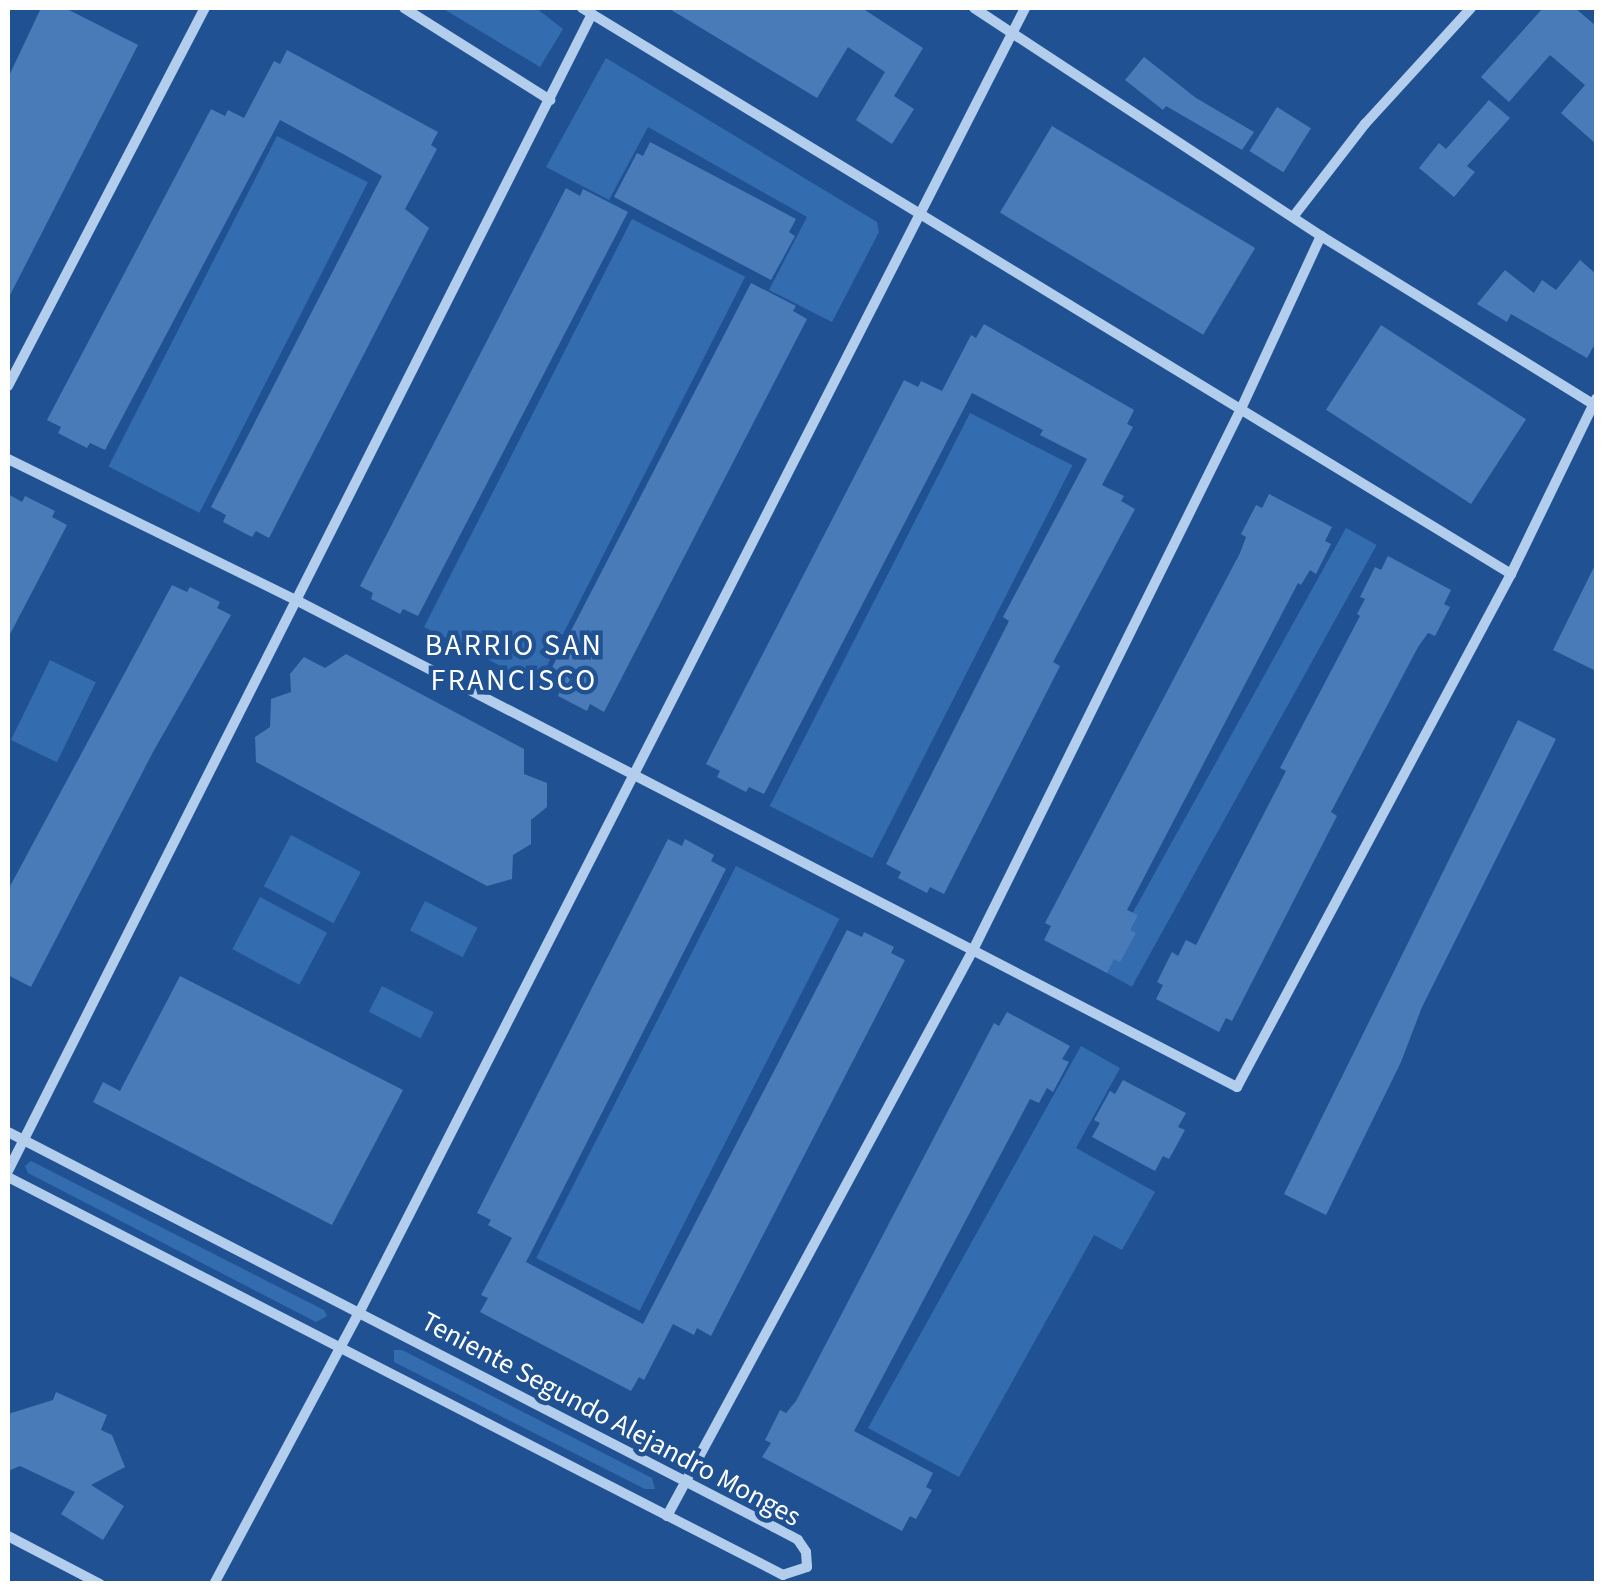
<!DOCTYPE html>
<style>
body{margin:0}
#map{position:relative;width:1604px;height:1591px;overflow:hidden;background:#205293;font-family:"Source Sans 3",sans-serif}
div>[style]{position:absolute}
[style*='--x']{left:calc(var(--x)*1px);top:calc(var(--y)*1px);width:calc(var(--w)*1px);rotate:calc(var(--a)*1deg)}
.green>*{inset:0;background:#346cb0;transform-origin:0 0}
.building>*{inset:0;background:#497bb9;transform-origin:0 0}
.minor>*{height:10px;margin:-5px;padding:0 5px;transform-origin:5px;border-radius:5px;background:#b3cded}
span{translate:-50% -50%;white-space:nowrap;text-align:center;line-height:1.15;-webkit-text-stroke:9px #205293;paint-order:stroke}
.street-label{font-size:28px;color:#fff}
.neighbourhood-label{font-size:30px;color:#fff;letter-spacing:2.5px}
.frame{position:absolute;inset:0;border:10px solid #fff;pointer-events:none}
</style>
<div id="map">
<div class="green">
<i style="clip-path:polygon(442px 8px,536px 8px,563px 29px,540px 67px)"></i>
<i style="clip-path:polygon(606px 58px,877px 222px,879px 232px,832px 322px,769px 290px,807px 217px,648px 127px,609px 200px,546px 167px)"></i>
<i style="left:277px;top:136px;width:102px;height:371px;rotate:27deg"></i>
<i style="left:632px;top:219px;width:127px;height:458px;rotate:27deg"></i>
<i style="left:970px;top:413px;width:115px;height:441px;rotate:27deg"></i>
<i style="left:1346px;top:528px;width:35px;height:505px;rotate:29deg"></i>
<i style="left:50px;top:660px;width:51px;height:89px;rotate:26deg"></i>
<i style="left:291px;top:835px;width:79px;height:58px;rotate:28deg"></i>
<i style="left:736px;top:866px;width:116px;height:440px;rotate:27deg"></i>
<i style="left:260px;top:897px;width:76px;height:59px;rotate:28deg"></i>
<i style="left:425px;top:901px;width:59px;height:33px;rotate:27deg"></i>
<i style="left:382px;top:986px;width:58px;height:29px;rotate:27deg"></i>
<i style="clip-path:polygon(1081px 1046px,1120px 1068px,1076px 1148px,1155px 1192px,1122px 1250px,1094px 1235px,959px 1477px,868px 1428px)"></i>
<i style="clip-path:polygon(31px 1161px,324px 1310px,327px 1316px,316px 1322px,28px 1173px,25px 1166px)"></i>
<i style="clip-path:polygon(394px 1350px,402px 1350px,652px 1478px,655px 1489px,645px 1489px,394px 1362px)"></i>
</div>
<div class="building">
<i style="clip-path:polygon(41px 8px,65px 8px,138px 45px,8px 299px,8px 78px)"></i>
<i style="clip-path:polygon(668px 8px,862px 8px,923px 48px,894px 96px,914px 109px,892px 144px,856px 120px,885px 72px,848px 47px,817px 98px)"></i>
<i style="clip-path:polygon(1543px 8px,1575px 8px,1596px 26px,1596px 144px,1561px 113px,1585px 85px,1550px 55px,1509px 102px,1481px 77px)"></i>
<i style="clip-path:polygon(287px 50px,438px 132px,431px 145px,437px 149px,405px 209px,429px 228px,269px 538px,256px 531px,252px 537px,223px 522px,226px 515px,211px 507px,382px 176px,345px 155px,280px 120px,105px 450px,90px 443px,87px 448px,58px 433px,61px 427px,47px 420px,211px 109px,225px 116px,228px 110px,244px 118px,274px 61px,280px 64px)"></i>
<i style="clip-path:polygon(1144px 57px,1196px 98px,1254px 132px,1242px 150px,1166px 106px,1163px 110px,1125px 80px)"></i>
<i style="clip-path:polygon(1489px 100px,1510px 118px,1467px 166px,1475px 172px,1454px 197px,1419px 168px,1439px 143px,1446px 149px)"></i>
<i style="left:1277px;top:107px;width:40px;height:52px;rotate:32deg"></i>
<i style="left:1052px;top:126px;width:237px;height:101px;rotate:31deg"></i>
<i style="clip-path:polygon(650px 142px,796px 219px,789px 232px,795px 236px,771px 280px,614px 197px,637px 153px,643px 156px)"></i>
<i style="clip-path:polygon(566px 188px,580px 196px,583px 189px,628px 212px,418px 616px,403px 609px,400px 614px,371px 599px,373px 593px,360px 586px)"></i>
<i style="clip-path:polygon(1580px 260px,1596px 274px,1596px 342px,1587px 358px,1511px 314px,1507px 322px,1477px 304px,1505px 270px,1534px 293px,1542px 280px,1556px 290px)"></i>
<i style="clip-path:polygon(751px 283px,796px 306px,793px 311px,807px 319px,604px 712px,590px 704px,587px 711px,558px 696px,561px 689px,545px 681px)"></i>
<i style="clip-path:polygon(984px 324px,1134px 410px,1127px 424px,1133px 427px,1102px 485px,1124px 496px,1121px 501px,1135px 509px,1053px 662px,1060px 666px,944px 894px,930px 887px,927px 893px,898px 878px,901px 872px,886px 864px,1009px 621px,1003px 617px,1087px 459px,1040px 435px,1043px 430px,972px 393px,764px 794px,749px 787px,746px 792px,717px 777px,720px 771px,706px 764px,904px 380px,918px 387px,921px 381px,942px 391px,971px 335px,976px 338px)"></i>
<i style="left:1381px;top:325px;width:173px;height:101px;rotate:33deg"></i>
<i style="clip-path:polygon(8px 494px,22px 502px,25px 496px,55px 511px,52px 517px,67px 525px,8px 638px)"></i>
<i style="clip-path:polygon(1269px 494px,1332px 527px,1325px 541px,1331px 544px,1316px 574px,1310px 570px,1301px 585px,1298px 583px,1151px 864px,1127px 910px,1138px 915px,1130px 930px,1136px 933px,1120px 962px,1114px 959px,1107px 973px,1044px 940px,1051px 926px,1045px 923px,1240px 553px,1246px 537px,1241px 534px,1256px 505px,1262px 508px)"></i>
<i style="clip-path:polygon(1388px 556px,1451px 590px,1444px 604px,1450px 607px,1435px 636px,1428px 633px,1418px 647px,1331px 812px,1337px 816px,1232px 1021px,1226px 1018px,1219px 1032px,1156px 999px,1163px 985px,1157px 982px,1172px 952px,1178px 956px,1186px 940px,1196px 945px,1286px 771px,1280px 768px,1360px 616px,1357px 614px,1365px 599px,1360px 597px,1375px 567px,1381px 570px)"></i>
<i style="clip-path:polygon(1596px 563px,1596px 671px,1553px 650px)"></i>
<i style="clip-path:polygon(172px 585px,187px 592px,190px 587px,220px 602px,217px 608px,231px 615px,153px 752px,31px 987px,8px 975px,8px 890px)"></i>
<i style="clip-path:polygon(346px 654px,524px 749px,524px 774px,547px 783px,547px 807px,531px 820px,531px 844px,513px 855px,512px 879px,487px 886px,256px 762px,255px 737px,270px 727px,271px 699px,291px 692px,290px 674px,304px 657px,325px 668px)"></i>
<i style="clip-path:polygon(1518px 720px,1556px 739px,1422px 1007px,1401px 1062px,1326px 1215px,1284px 1194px)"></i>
<i style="clip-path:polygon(668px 839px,682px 846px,685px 839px,714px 855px,711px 861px,726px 869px,526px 1262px,643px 1324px,847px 930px,862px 937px,864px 932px,894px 947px,891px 953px,905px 960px,711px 1336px,697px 1328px,694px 1335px,673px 1324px,644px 1380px,639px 1377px,631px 1391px,480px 1312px,488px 1298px,481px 1295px,512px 1238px,488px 1225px,491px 1220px,477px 1213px)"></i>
<i style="clip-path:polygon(180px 976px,403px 1090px,332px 1225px,93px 1102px,103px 1082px,120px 1091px)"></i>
<i style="clip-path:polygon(1007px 1012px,1070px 1046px,1062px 1059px,1069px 1062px,1053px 1092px,1047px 1088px,1039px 1103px,1030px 1099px,854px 1431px,933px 1473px,926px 1487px,932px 1490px,916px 1519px,910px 1516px,902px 1531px,762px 1457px,771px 1443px,765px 1440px,780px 1410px,786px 1413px,796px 1401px,994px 1023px,999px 1026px)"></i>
<i style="clip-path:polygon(1123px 1080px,1186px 1113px,1178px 1127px,1185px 1130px,1169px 1159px,1163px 1156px,1155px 1171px,1092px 1137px,1100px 1123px,1094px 1120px,1110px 1091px,1115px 1094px)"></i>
<i style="clip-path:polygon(56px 1392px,107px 1415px,101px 1430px,112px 1435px,125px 1467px,91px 1485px,124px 1506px,103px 1540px,61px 1514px,75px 1492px,20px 1466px,8px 1471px,8px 1414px,53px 1400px)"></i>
</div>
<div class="minor">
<i style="--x:404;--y:8;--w:173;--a:32.2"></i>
<i style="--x:582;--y:8;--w:1088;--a:31.35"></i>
<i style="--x:974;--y:8;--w:415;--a:33.3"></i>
<i style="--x:1321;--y:236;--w:320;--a:31.7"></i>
<i style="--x:1293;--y:217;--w:118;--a:-52.3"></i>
<i style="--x:1365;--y:124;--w:157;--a:-47.6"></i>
<i style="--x:8;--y:386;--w:426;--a:-62.5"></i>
<i style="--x:8;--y:459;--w:318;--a:26.1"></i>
<i style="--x:294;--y:599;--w:1062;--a:27.36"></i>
<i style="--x:1237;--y:1087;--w:582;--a:-61.89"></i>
<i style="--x:1511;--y:574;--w:195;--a:-64.1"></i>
<i style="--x:8;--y:1132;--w:862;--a:27.28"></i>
<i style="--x:774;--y:1527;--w:27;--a:28"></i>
<i style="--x:798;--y:1540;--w:14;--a:56"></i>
<i style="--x:806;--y:1552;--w:15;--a:86"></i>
<i style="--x:807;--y:1567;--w:25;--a:162"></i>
<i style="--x:783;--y:1575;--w:871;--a:-152.82"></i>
<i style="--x:8;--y:1171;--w:1296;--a:-63.22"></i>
<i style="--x:667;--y:1516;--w:643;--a:-61.6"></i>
<i style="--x:973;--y:950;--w:602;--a:-63.65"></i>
<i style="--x:1240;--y:411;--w:193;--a:-65.2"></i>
<i style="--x:8;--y:1536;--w:104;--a:27.6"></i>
<i style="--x:214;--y:1584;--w:307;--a:-61.9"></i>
<i style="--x:359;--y:1313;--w:1465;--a:-62.96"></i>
</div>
<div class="street-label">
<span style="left:611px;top:1419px;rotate:28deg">Teniente Segundo Alejandro Monges</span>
</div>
<div class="neighbourhood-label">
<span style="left:514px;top:663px">BARRIO SAN<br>FRANCISCO</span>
</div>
<div class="frame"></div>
</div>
